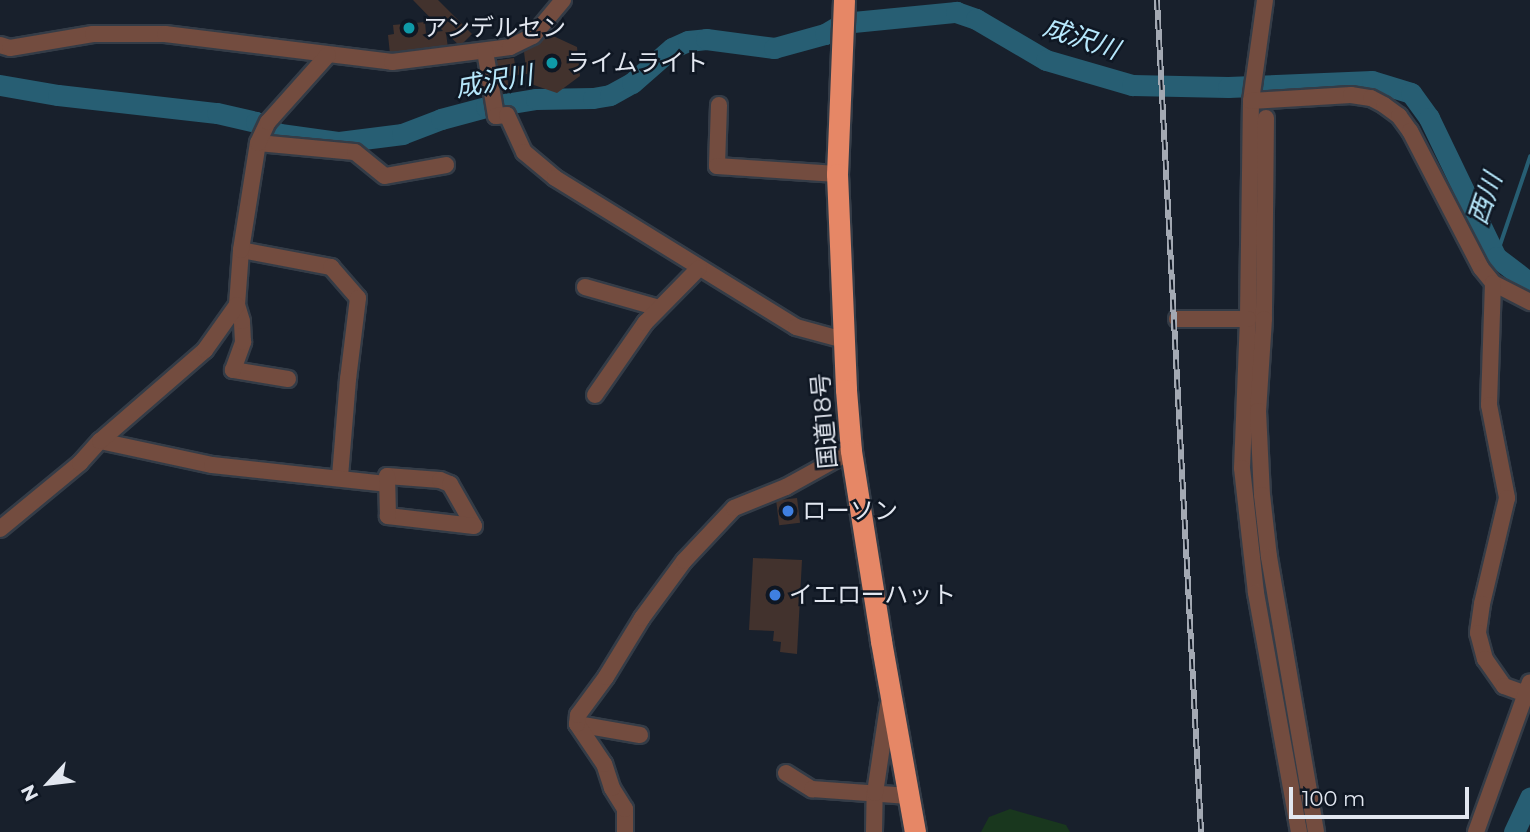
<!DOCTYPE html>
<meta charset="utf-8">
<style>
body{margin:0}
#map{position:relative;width:1530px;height:832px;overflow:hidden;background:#18202c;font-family:Montserrat,"Noto Sans JP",sans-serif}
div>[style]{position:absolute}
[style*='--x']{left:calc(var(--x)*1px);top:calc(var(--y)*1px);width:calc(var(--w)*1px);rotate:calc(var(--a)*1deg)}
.green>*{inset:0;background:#19371e}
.stream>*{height:3.5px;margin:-1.75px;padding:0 1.75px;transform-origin:1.75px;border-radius:1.75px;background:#275e73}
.river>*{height:21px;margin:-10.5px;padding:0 10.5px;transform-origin:10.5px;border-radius:10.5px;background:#275e73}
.building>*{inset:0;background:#42322d;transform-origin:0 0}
.roads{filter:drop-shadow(2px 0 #343c47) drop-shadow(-2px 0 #343c47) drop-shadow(0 2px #343c47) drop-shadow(0 -2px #343c47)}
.minor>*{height:16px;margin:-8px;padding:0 8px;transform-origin:8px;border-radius:8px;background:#734c3f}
.highway>*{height:21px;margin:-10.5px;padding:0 10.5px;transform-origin:10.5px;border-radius:10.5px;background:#e68766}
.rail>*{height:6px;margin-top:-3px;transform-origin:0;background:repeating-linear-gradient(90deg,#0f1723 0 10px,#a3a9b3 0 20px);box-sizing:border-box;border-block:2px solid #a3a9b3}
.dots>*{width:19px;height:19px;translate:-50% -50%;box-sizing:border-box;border:4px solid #0f1723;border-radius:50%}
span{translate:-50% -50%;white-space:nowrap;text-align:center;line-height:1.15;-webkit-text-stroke:5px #0f1723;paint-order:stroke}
.poi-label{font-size:24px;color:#e2e7f0}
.left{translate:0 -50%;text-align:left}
.street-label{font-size:24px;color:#e2e7f0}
.water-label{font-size:26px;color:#b7e8fc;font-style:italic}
.north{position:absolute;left:14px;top:748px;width:70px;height:70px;-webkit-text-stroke:5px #0f1723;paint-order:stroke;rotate:243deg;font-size:19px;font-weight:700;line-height:28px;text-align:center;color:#e2e7f0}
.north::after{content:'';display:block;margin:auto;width:24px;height:32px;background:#e2e7f0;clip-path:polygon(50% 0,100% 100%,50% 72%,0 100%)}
.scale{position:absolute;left:1289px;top:787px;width:180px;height:32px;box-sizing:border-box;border:4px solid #e2e7f0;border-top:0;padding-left:9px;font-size:21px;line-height:24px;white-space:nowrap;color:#e2e7f0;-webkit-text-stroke:5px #0f1723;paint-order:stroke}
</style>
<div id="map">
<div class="green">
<i style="clip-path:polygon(1010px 809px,1066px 825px,1070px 832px,981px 832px,989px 817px)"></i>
</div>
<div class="stream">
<i style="--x:1496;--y:257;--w:106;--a:-71.2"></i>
</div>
<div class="river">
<i style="--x:0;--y:85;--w:59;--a:9.8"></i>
<i style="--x:58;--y:95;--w:160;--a:6.5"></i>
<i style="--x:217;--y:113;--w:40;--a:13"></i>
<i style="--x:256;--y:122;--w:27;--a:27"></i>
<i style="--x:280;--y:134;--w:60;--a:7.7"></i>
<i style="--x:339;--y:142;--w:64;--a:-7.2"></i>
<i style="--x:402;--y:134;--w:42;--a:-21"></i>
<i style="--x:441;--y:119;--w:47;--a:-14.9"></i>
<i style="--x:486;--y:107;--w:51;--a:-9.1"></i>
<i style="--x:536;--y:99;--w:57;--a:-1"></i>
<i style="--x:593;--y:98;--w:17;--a:-10"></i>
<i style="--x:610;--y:95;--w:25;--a:-29"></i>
<i style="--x:632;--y:83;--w:53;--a:-41.2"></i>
<i style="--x:672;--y:48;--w:17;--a:-24"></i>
<i style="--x:688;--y:41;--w:18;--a:-6"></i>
<i style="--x:706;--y:39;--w:69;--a:7.5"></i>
<i style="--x:774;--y:48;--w:53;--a:-15.4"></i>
<i style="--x:825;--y:34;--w:21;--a:-31"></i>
<i style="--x:843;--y:23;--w:114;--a:-5.6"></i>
<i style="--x:956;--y:12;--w:21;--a:19"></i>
<i style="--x:976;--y:19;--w:81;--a:30.4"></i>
<i style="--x:1046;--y:60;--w:90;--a:16.2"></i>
<i style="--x:1132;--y:85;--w:96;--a:1.2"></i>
<i style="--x:1228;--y:87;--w:144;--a:-2.4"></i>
<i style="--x:1372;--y:81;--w:41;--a:17.1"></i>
<i style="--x:1411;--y:93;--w:31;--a:54"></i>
<i style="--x:1429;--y:118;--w:154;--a:64.3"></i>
<i style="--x:1496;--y:257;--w:43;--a:37.4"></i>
<i style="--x:1514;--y:832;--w:38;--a:-65"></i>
</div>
<div class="building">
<i style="clip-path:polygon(413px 0,438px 0,472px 34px,460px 46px,446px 33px,448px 48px,390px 54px,388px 35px,394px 34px,393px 25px,425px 22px,426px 33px,443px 31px)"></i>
<i style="clip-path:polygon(549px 34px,577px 47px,580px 76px,557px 93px,528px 83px,527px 74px,507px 76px,509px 91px,496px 93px,492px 61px,514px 58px,515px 65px,526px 68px,524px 52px)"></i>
<i style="left:797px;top:498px;width:25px;height:21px;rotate:83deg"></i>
<i style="clip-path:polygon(753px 558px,802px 560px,797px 654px,780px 652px,781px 642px,773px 641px,774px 631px,749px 630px)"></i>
</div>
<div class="roads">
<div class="minor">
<i style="--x:1265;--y:0;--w:102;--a:97.9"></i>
<i style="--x:1251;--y:101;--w:218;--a:90.8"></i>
<i style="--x:1248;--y:319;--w:149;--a:92.3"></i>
<i style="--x:1242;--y:468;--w:126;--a:83.6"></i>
<i style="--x:1256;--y:593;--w:243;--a:79.8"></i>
<i style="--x:0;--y:45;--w:10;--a:17"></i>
<i style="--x:10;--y:48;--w:84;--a:-9.6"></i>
<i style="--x:93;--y:34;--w:72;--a:0"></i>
<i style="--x:165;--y:34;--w:229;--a:7"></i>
<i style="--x:392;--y:62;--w:119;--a:-7.2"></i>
<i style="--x:510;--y:47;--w:25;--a:-26"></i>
<i style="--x:533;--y:36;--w:47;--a:-50.2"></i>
<i style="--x:485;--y:51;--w:66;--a:80.4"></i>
<i style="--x:496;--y:116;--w:11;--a:-5"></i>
<i style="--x:507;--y:115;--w:41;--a:65.3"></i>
<i style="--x:524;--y:152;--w:40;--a:40"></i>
<i style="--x:555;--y:178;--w:283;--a:31.7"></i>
<i style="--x:796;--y:327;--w:50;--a:15.2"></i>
<i style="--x:1251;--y:101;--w:100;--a:-3.4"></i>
<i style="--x:1351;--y:95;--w:20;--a:9"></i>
<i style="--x:1371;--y:98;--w:15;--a:28"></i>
<i style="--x:1384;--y:105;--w:19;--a:36"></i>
<i style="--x:1399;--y:116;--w:19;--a:54"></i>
<i style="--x:1410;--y:131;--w:154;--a:62.6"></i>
<i style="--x:1481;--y:268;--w:19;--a:51"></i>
<i style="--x:1493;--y:283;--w:42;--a:27.2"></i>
<i style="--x:719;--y:105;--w:61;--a:91.9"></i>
<i style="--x:717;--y:166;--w:120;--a:3.8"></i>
<i style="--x:1266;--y:118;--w:201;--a:90.6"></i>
<i style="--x:1264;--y:319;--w:92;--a:93.7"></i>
<i style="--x:1258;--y:411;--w:84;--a:87.3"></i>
<i style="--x:1262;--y:495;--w:62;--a:83.6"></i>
<i style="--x:1269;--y:557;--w:279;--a:80.3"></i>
<i style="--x:258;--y:143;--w:97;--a:5.3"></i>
<i style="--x:355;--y:152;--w:38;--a:39"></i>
<i style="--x:385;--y:176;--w:62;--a:-10.2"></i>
<i style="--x:241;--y:250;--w:92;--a:10.7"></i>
<i style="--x:331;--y:267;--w:41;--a:48.9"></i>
<i style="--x:358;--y:298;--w:82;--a:97"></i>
<i style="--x:348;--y:379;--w:98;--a:94.7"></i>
<i style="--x:1493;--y:283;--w:122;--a:91.9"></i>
<i style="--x:1489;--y:405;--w:95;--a:79"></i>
<i style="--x:1507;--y:498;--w:109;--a:103.3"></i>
<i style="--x:1482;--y:604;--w:29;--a:98"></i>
<i style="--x:1478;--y:633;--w:27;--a:75"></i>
<i style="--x:1485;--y:659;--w:33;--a:55"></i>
<i style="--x:1504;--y:686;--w:23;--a:20"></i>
<i style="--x:585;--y:287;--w:77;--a:15.8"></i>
<i style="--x:1177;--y:319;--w:71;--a:0"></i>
<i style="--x:288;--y:379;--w:56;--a:-170.7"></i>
<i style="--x:233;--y:370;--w:30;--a:-70"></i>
<i style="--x:243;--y:342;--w:21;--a:-93"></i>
<i style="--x:242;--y:321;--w:17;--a:-107"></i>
<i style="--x:237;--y:305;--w:55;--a:-85.8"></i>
<i style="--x:241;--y:250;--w:108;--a:-81"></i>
<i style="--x:258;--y:143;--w:23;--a:-65"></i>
<i style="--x:268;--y:122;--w:90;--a:-48.2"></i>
<i style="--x:595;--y:395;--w:88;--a:-55.2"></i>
<i style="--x:645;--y:323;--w:77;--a:-45.5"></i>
<i style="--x:100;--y:441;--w:115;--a:12.1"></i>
<i style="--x:212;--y:465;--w:175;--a:6.2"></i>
<i style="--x:387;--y:476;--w:53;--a:4.3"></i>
<i style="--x:440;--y:480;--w:11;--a:22"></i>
<i style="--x:450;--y:484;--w:48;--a:60.3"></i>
<i style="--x:474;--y:526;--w:87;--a:-173.4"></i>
<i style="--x:388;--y:516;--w:40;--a:-91.4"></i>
<i style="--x:0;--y:529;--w:104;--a:-39.5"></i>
<i style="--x:80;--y:463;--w:30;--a:-48"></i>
<i style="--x:100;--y:441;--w:139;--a:-40.9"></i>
<i style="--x:205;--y:350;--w:55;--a:-54.6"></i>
<i style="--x:577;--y:724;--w:64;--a:9.9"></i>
<i style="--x:786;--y:773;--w:31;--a:32"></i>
<i style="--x:812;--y:789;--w:97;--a:4.1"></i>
<i style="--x:625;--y:832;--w:23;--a:-90"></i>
<i style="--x:625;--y:809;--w:25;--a:-122"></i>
<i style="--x:612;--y:788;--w:25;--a:-108"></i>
<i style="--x:604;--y:764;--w:48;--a:-124"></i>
<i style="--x:577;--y:724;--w:9;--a:-84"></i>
<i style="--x:578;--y:715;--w:47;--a:-53.6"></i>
<i style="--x:606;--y:677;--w:69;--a:-58.6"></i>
<i style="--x:642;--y:618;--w:71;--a:-53.6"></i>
<i style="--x:684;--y:561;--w:73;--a:-46.7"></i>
<i style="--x:734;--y:508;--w:56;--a:-22"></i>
<i style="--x:786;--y:487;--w:74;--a:-29"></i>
<i style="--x:874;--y:832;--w:39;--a:-89"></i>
<i style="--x:875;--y:793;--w:88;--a:-81.5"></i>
<i style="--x:1476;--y:832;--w:159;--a:-70.2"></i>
</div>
<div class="highway">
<i style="--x:844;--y:0;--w:174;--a:92.3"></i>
<i style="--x:837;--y:174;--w:216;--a:87.6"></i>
<i style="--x:846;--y:390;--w:61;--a:85.3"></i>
<i style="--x:851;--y:451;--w:192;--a:81"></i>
<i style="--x:881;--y:641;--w:194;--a:79.9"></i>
</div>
</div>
<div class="rail">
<i style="--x:1157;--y:0;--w:833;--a:86.97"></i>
</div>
<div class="dots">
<i style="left:409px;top:28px;background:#0f9aa8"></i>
<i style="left:552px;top:63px;background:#0f9aa8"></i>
<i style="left:788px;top:511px;background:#3f7fe0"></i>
<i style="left:775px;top:595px;background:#3f7fe0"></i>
</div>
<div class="poi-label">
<span class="left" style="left:423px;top:28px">アンデルセン</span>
<span class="left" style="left:566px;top:63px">ライムライト</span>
<span class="left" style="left:802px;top:511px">ローソン</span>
<span class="left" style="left:789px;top:595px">イエローハット</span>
</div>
<div class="street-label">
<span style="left:824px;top:421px;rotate:-95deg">国道18号</span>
</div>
<div class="water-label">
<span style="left:1081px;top:39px;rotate:19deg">成沢川</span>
<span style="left:494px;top:82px;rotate:-10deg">成沢川</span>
<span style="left:1486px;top:199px;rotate:-71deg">西川</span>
</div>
<div class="north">N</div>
<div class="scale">100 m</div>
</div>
